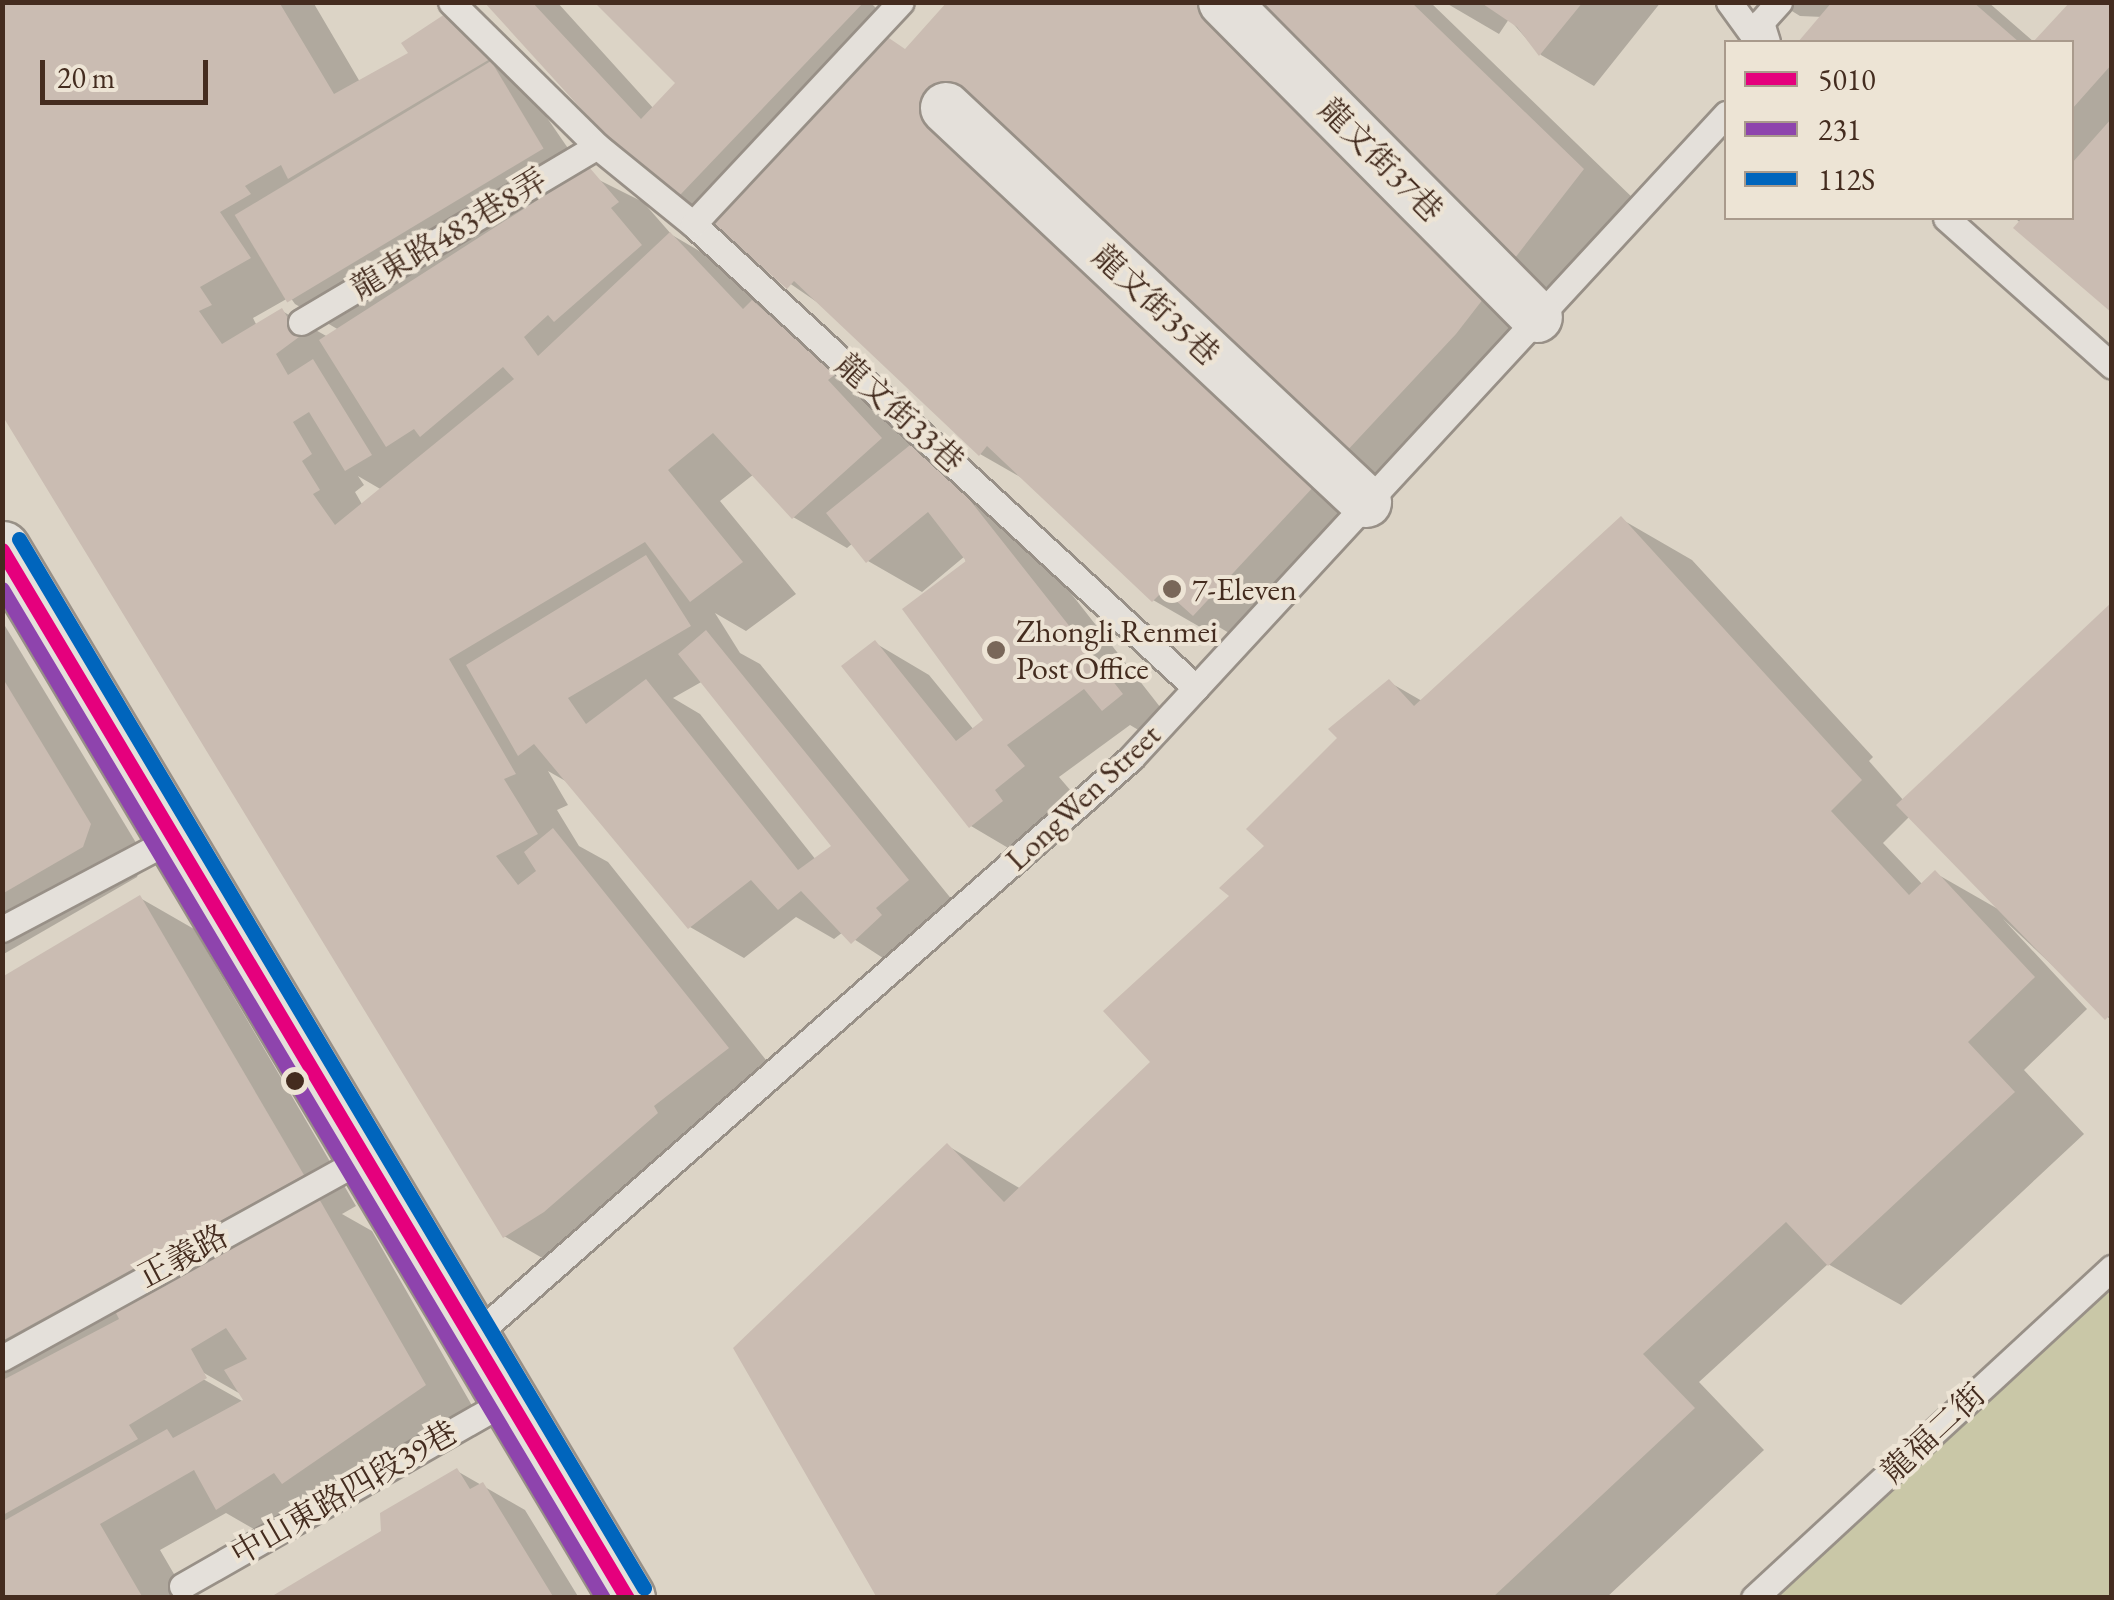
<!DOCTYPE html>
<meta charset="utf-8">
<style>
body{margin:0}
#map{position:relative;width:2114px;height:1600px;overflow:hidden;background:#dcd4c6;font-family:"EB Garamond","Noto Serif TC",serif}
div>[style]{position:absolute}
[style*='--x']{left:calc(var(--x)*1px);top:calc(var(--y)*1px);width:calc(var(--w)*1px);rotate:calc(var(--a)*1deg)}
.green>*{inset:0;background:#c9c7a7}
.shadow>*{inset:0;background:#0003}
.building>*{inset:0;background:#cabcb2;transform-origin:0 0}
.roads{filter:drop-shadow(2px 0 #989087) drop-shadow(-2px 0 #989087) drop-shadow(0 2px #989087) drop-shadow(0 -2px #989087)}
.service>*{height:25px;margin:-12.5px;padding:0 12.5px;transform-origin:12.5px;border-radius:12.5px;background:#e4e0da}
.minor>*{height:50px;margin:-25px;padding:0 25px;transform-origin:25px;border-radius:25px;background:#e4e0da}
.secondary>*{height:55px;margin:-27.5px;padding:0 27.5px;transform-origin:27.5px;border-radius:27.5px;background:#e4e0da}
.bus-1>*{height:15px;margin:-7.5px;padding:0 7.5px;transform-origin:7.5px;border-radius:7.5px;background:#e5007d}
.bus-2>*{height:15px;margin:-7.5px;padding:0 7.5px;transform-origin:7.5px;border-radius:7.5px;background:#8e44ad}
.bus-3>*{height:15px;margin:-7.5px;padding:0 7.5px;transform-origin:7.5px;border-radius:7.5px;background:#0065bd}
.dots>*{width:28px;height:28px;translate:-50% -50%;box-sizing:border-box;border:5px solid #ede4d5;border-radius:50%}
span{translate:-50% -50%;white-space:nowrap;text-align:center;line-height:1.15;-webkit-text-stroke:8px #ede4d5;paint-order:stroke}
.street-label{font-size:32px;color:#442c1f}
.poi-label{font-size:32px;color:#442c1f}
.left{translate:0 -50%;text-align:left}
.frame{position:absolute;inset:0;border:5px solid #442c1f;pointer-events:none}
.legend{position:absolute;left:1724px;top:40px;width:350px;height:180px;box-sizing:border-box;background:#ede4d5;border:2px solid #a99a8c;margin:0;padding:12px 18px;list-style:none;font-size:30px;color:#442c1f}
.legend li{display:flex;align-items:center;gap:20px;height:50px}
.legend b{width:50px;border:2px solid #a99a8c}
.scale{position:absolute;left:40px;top:60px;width:168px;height:45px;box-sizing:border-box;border:5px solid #442c1f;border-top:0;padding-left:12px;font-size:30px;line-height:35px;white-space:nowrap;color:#442c1f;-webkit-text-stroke:8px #ede4d5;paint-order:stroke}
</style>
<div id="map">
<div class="green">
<i style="clip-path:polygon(2111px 1258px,2111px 1597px,1745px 1597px)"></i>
</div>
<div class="shadow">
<i style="clip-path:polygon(evenodd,2px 2px,313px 2px,360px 82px,411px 54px,445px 17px,499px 48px,585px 173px,643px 202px,672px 235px,725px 266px,912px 447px,975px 471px,1175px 726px,1157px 741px,1130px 725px,1059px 777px,1077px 798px,1025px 858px,971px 826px,875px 643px,929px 675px,974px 730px,986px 720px,965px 556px,922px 592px,868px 561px,853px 543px,847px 548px,793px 517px,754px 474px,720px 501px,796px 594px,746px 631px,715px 613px,740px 653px,760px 664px,962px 912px,906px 973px,843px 932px,834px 939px,796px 917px,744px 958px,690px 927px,569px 783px,548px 771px,568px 805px,557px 810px,579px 846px,608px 862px,782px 1080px,558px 1267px,504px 1236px,2px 2px,290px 297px,295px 304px,339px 330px,328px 337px,282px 311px,257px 326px,253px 318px,290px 297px,2px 2px,358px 476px,382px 490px,363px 506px,355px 492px,364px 485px,358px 476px,2px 2px,703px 681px,835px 846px,816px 860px,700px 714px,673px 698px,703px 681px)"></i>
<i style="clip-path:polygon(487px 2px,557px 2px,654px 109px,679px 82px,597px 2px,870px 2px,876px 8px,885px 2px,758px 160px,906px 51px,949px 2px,1430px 2px,1637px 202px,1249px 645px,1214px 624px,1207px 631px,1153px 600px,1029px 482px,980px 454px,827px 309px,667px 199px)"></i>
<i style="clip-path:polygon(1661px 2px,1594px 86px,1541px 55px,1509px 19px,1499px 34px,1446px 3px)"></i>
<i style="clip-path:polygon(1777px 2px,1988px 2px,2034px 42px,1801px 42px,1823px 17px,1800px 16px)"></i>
<i style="clip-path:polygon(2073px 2px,2112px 2px,2112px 310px,2015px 218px,2072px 218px,2072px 42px,2036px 42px)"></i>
<i style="clip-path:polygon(evenodd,1621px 519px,1692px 560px,1873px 757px,1869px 761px,1904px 801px,2112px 605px,2112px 1021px,2003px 919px,2087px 1009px,2024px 1070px,2084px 1134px,1901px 1305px,1828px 1264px,1699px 1382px,1764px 1450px,1606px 1598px,880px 1598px,948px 1146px,1021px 1189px,1153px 1063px,1232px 896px,1341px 738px,1389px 682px,1422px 701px,1621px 519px,1910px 816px,1998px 909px,1935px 873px,1923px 885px,1883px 843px,1910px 816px)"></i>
<i style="clip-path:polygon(2px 621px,144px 856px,137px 877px,2px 955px)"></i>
<i style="clip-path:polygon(evenodd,140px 898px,194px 929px,356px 1206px,342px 1214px,372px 1231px,478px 1416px,338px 1514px,325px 1506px,271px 1539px,226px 1513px,160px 1550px,188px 1598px,2px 1598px,2px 980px,140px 898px,197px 1369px,244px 1396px,244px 1402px,194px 1374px,197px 1369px)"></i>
<i style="clip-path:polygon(457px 1471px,525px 1510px,579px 1598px,272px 1598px,384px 1532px)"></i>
</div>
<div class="building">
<i style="clip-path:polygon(2px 2px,279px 2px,334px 94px,408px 53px,401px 43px,445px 14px,490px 59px,288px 179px,281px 165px,245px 186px,251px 194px,220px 212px,251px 258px,200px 287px,212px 305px,199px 311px,222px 344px,282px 308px,299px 337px,276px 354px,288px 375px,313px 359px,372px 455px,345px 471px,309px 412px,293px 422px,312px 454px,302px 461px,320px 490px,313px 494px,335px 525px,514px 379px,503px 367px,420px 437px,414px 429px,386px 447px,319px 340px,589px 167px,619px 202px,611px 208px,642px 245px,554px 322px,548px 315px,524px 337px,538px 356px,670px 232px,743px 309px,752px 300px,778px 323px,785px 317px,841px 370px,828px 380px,882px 438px,792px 519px,713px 433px,668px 470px,743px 562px,690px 602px,645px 542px,449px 659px,516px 774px,504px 779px,538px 834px,496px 856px,518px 885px,536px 871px,524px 852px,553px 828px,729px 1048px,654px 1106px,658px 1113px,544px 1212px,503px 1238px,2px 415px)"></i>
<i style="clip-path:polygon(484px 2px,532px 2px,641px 119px,675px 83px,594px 2px,864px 2px,681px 194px,665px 201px)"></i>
<i style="clip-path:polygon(947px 2px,1411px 2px,1584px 169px,1456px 334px,1193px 616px,1164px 590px,1152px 602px,987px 446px,979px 456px,794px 281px,787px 289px,708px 219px,883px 34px,905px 49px)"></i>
<i style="clip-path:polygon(1480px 2px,1583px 2px,1539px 56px,1517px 27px)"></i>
<i style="clip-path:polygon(1832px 2px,1973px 2px,2019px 42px,1798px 42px)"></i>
<i style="clip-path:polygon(2070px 2px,2112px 2px,2112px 64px,2072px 109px,2072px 42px,2033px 42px)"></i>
<i style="left:491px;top:61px;width:102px;height:299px;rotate:59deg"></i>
<i style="clip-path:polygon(2112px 118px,2112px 313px,2013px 228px,2022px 218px,2072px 218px,2072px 163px)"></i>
<i style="clip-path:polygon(920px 437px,1123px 694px,1102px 711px,1084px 689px,1007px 745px,1025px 766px,995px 790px,1003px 801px,969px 828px,841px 666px,875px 640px,956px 741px,983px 720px,902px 609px,966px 561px,928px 512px,866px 563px,826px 513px)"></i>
<i style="clip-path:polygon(1621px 516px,1862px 780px,1831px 811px,1909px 895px,1935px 870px,2035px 977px,1968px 1042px,2015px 1092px,1828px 1266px,1786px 1222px,1643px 1354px,1695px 1408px,1492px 1598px,877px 1598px,733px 1348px,947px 1143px,1004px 1202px,1150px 1062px,1103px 1011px,1229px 896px,1219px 888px,1264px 846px,1246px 829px,1337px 738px,1328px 729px,1389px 679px,1414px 706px)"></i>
<i style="clip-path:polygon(646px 555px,691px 626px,568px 698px,586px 724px,646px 679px,798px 870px,831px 846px,678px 654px,706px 630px,909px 880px,876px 908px,882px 915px,851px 944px,801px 891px,778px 910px,751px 880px,688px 929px,534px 744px,518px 756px,466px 665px)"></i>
<i style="clip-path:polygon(2112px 602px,2112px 1013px,2105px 1020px,1896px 805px)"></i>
<i style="clip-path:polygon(2px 677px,91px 824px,83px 847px,2px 894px)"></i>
<i style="clip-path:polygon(140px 895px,304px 1175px,2px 1341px,2px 977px)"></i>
<i style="clip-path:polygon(318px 1197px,426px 1385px,282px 1484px,274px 1473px,216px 1510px,194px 1470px,100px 1524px,143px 1598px,2px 1598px,2px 1522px,167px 1429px,173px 1438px,243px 1400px,224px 1370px,247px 1359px,226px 1328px,191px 1349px,207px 1378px,129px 1425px,138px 1439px,3px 1515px,3px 1380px,119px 1319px,115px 1311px)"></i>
<i style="clip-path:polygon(457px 1468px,470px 1489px,483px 1482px,554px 1598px,269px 1598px,381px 1531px,380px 1513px)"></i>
</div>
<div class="roads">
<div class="service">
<i style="--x:451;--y:2;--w:205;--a:44.6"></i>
<i style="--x:597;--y:146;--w:124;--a:39.1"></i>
<i style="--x:693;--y:224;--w:684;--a:42.69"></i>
<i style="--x:1729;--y:2;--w:49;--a:54.1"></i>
<i style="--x:1767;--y:42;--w:21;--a:-107"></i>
<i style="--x:1761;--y:22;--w:27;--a:-48"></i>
<i style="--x:1946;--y:218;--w:222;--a:41.7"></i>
<i style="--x:693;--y:224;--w:304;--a:-46.9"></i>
<i style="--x:301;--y:322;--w:344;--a:-30.7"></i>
<i style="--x:2;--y:929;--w:195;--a:-27.9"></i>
<i style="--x:470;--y:1340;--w:881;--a:-41.36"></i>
<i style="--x:1131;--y:758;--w:877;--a:-47.26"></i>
<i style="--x:2;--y:1358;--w:416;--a:-28.9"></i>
<i style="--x:182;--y:1586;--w:373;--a:-29.7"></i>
<i style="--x:1754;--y:1598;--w:487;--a:-42.7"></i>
</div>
<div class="minor">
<i style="--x:1224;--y:2;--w:444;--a:45.2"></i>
<i style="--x:946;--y:108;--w:576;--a:43.17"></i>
</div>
<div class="secondary">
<i style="--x:2;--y:549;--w:1221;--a:59.21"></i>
</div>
</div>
<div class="bus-1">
<i style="--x:2;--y:550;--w:1220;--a:59.19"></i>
</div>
<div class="bus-2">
<i style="--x:2;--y:589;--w:1174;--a:59.22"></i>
</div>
<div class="bus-3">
<i style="--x:19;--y:539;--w:1221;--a:59.21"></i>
</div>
<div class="dots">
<i style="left:1172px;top:589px;background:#796759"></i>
<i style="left:996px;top:650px;background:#796759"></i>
<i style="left:295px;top:1081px;background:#442c1f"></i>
</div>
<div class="street-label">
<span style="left:1381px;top:160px;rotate:45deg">龍文街37巷</span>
<span style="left:449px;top:234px;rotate:-31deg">龍東路483巷8弄</span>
<span style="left:1156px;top:305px;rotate:43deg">龍文街35巷</span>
<span style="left:900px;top:413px;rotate:42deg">龍文街33巷</span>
<span style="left:1083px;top:797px;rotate:-43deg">LongWen Street</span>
<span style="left:183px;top:1256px;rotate:-28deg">正義路</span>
<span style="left:1933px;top:1433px;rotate:-43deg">龍福二街</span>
<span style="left:344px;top:1493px;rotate:-30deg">中山東路四段39巷</span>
</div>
<div class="poi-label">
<span class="left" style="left:1192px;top:589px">7-Eleven</span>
<span class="left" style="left:1016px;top:650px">Zhongli Renmei<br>Post Office</span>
</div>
<div class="frame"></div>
<ul class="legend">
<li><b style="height:12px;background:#e5007d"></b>5010</li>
<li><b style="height:12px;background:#8e44ad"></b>231</li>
<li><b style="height:12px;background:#0065bd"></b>112S</li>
</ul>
<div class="scale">20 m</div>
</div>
